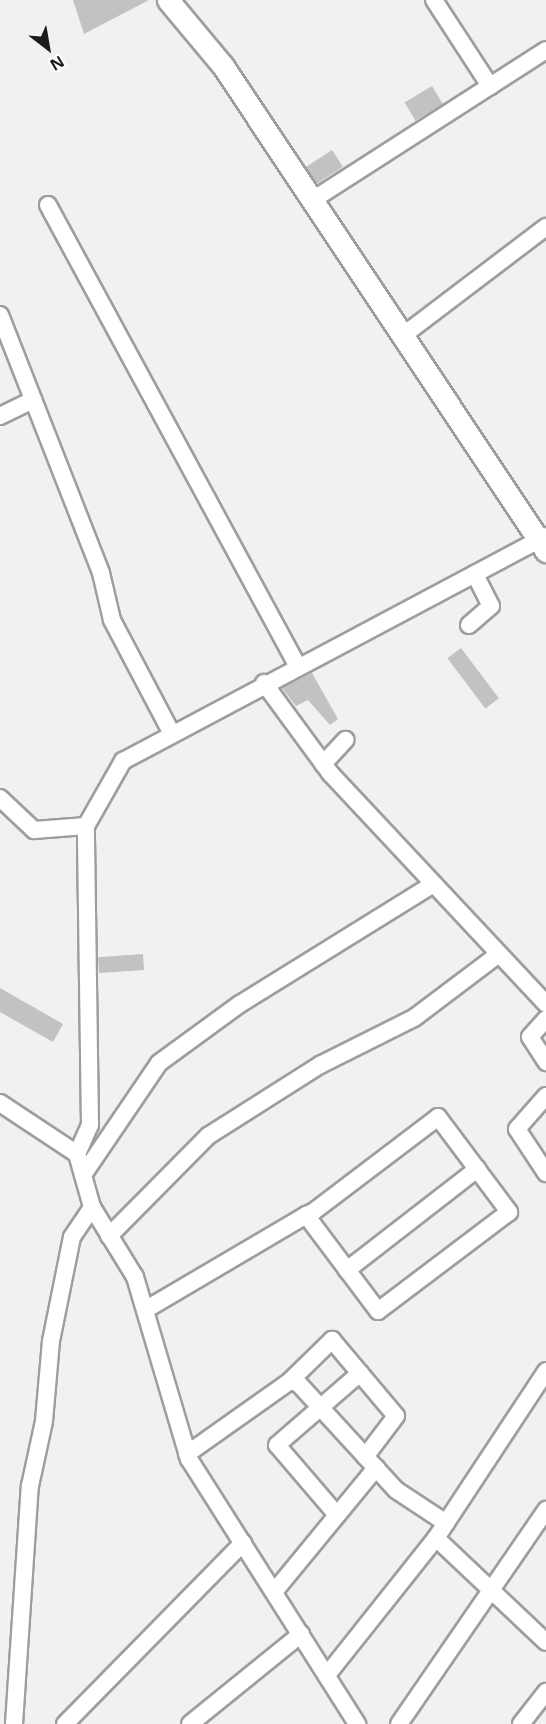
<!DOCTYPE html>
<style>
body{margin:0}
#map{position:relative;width:546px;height:1724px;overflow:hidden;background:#f1f1f2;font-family:"Noto Sans",sans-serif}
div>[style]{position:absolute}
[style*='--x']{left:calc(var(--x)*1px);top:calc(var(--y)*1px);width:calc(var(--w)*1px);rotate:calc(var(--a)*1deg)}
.building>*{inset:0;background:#c2c2c3;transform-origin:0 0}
.roads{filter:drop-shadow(2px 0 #9e9e9f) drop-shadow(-2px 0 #9e9e9f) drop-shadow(0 2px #9e9e9f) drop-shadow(0 -2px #9e9e9f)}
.minor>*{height:16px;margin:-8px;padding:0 8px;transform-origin:8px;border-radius:8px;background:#fff}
.major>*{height:21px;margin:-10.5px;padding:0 10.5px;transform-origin:10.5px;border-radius:10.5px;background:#fff}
span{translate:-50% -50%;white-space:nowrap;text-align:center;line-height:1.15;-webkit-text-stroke:4.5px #fff;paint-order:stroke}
.north{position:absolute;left:18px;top:18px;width:60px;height:60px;-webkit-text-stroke:4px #fff;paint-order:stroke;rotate:149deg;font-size:16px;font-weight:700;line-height:24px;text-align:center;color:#1b1b1b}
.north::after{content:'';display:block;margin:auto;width:21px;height:27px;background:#1b1b1b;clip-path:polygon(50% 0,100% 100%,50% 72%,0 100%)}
</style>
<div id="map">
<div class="building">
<i style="clip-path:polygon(73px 0,149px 0,84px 34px)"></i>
<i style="left:432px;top:86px;width:21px;height:32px;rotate:59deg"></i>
<i style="left:332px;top:150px;width:20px;height:32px;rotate:57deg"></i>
<i style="left:461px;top:648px;width:63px;height:17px;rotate:53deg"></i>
<i style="clip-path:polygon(312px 673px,338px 719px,330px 725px,308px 700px,296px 706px,282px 688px)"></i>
<i style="left:143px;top:954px;width:16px;height:45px;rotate:86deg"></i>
<i style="clip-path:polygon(0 988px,63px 1024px,53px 1042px,0 1012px)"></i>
</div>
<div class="roads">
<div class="minor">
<i style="--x:434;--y:0;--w:103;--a:56.9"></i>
<i style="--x:311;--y:201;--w:279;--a:-32.7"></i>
<i style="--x:48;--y:205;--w:523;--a:61.57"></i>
<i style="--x:0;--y:315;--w:277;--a:68.6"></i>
<i style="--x:101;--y:573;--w:48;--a:76.8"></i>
<i style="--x:112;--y:620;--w:129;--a:62.2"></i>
<i style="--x:401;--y:337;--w:182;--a:-37.2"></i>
<i style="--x:0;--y:416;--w:37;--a:-26"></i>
<i style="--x:469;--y:625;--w:29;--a:-41"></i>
<i style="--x:491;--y:606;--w:36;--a:-117"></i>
<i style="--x:264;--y:683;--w:112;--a:53.7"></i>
<i style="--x:330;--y:773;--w:316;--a:46.9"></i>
<i style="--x:323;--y:764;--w:33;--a:-47"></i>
<i style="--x:0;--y:798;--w:47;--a:43.3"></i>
<i style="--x:34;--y:830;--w:52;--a:-4.4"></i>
<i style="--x:546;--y:1019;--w:24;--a:132"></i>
<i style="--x:530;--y:1037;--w:30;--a:57"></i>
<i style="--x:546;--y:1096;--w:44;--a:131.3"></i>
<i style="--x:517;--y:1129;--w:53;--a:56.6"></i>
<i style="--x:0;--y:1103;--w:92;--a:33.5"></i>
<i style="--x:77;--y:1154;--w:55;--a:74.2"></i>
<i style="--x:92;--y:1207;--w:82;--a:58.4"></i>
<i style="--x:135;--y:1277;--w:190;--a:73.5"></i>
<i style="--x:189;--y:1459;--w:314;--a:57.6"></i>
<i style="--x:77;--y:1154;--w:32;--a:-66"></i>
<i style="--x:90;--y:1125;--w:299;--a:-90.8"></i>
<i style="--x:86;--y:826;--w:75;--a:-60.4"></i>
<i style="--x:123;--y:761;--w:479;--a:-28"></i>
<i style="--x:83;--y:1175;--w:135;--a:-55.8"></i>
<i style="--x:159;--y:1063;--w:100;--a:-36.1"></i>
<i style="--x:240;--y:1004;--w:226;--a:-31.8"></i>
<i style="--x:109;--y:1236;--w:141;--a:-45.3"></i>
<i style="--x:208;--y:1136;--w:133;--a:-32.4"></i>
<i style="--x:320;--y:1065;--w:105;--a:-26.6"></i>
<i style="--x:414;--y:1018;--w:106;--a:-37"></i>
<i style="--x:347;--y:1270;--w:165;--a:-37.8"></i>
<i style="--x:145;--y:1310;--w:187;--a:-30.5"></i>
<i style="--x:306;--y:1215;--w:8;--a:-23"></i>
<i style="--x:313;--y:1212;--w:157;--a:-37.2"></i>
<i style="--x:438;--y:1117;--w:119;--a:53.2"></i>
<i style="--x:509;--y:1212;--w:164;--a:142.9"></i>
<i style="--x:378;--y:1311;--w:120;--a:-126.9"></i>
<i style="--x:290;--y:1381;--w:59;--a:-44.3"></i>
<i style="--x:332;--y:1340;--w:99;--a:49.9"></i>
<i style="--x:396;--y:1416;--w:51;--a:127.1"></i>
<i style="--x:187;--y:1454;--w:126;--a:-35.3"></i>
<i style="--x:290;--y:1381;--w:8;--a:14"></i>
<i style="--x:298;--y:1383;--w:145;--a:47.5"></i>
<i style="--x:396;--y:1490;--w:60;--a:33.4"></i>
<i style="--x:337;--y:1515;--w:92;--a:-130.6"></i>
<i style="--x:277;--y:1445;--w:110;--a:-40.9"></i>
<i style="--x:436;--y:1538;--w:151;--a:43.4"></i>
<i style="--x:274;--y:1592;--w:161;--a:-50.6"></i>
<i style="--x:327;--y:1675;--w:175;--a:-51.5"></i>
<i style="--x:436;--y:1538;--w:200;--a:-56.6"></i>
<i style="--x:14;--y:1724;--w:239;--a:-86.2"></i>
<i style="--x:30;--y:1486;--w:66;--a:-77.8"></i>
<i style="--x:44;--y:1421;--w:80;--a:-85"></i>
<i style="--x:51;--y:1341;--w:106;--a:-78.6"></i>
<i style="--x:72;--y:1237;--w:36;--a:-56"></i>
<i style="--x:65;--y:1724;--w:254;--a:-45.5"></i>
<i style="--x:190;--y:1724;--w:143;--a:-39"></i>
<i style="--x:399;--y:1724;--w:260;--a:-55.5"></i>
<i style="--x:521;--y:1724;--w:41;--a:-52"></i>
</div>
<div class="major">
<i style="--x:168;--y:0;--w:86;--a:50.2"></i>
<i style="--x:223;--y:66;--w:583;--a:56.34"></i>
</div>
</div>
<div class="north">N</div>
</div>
